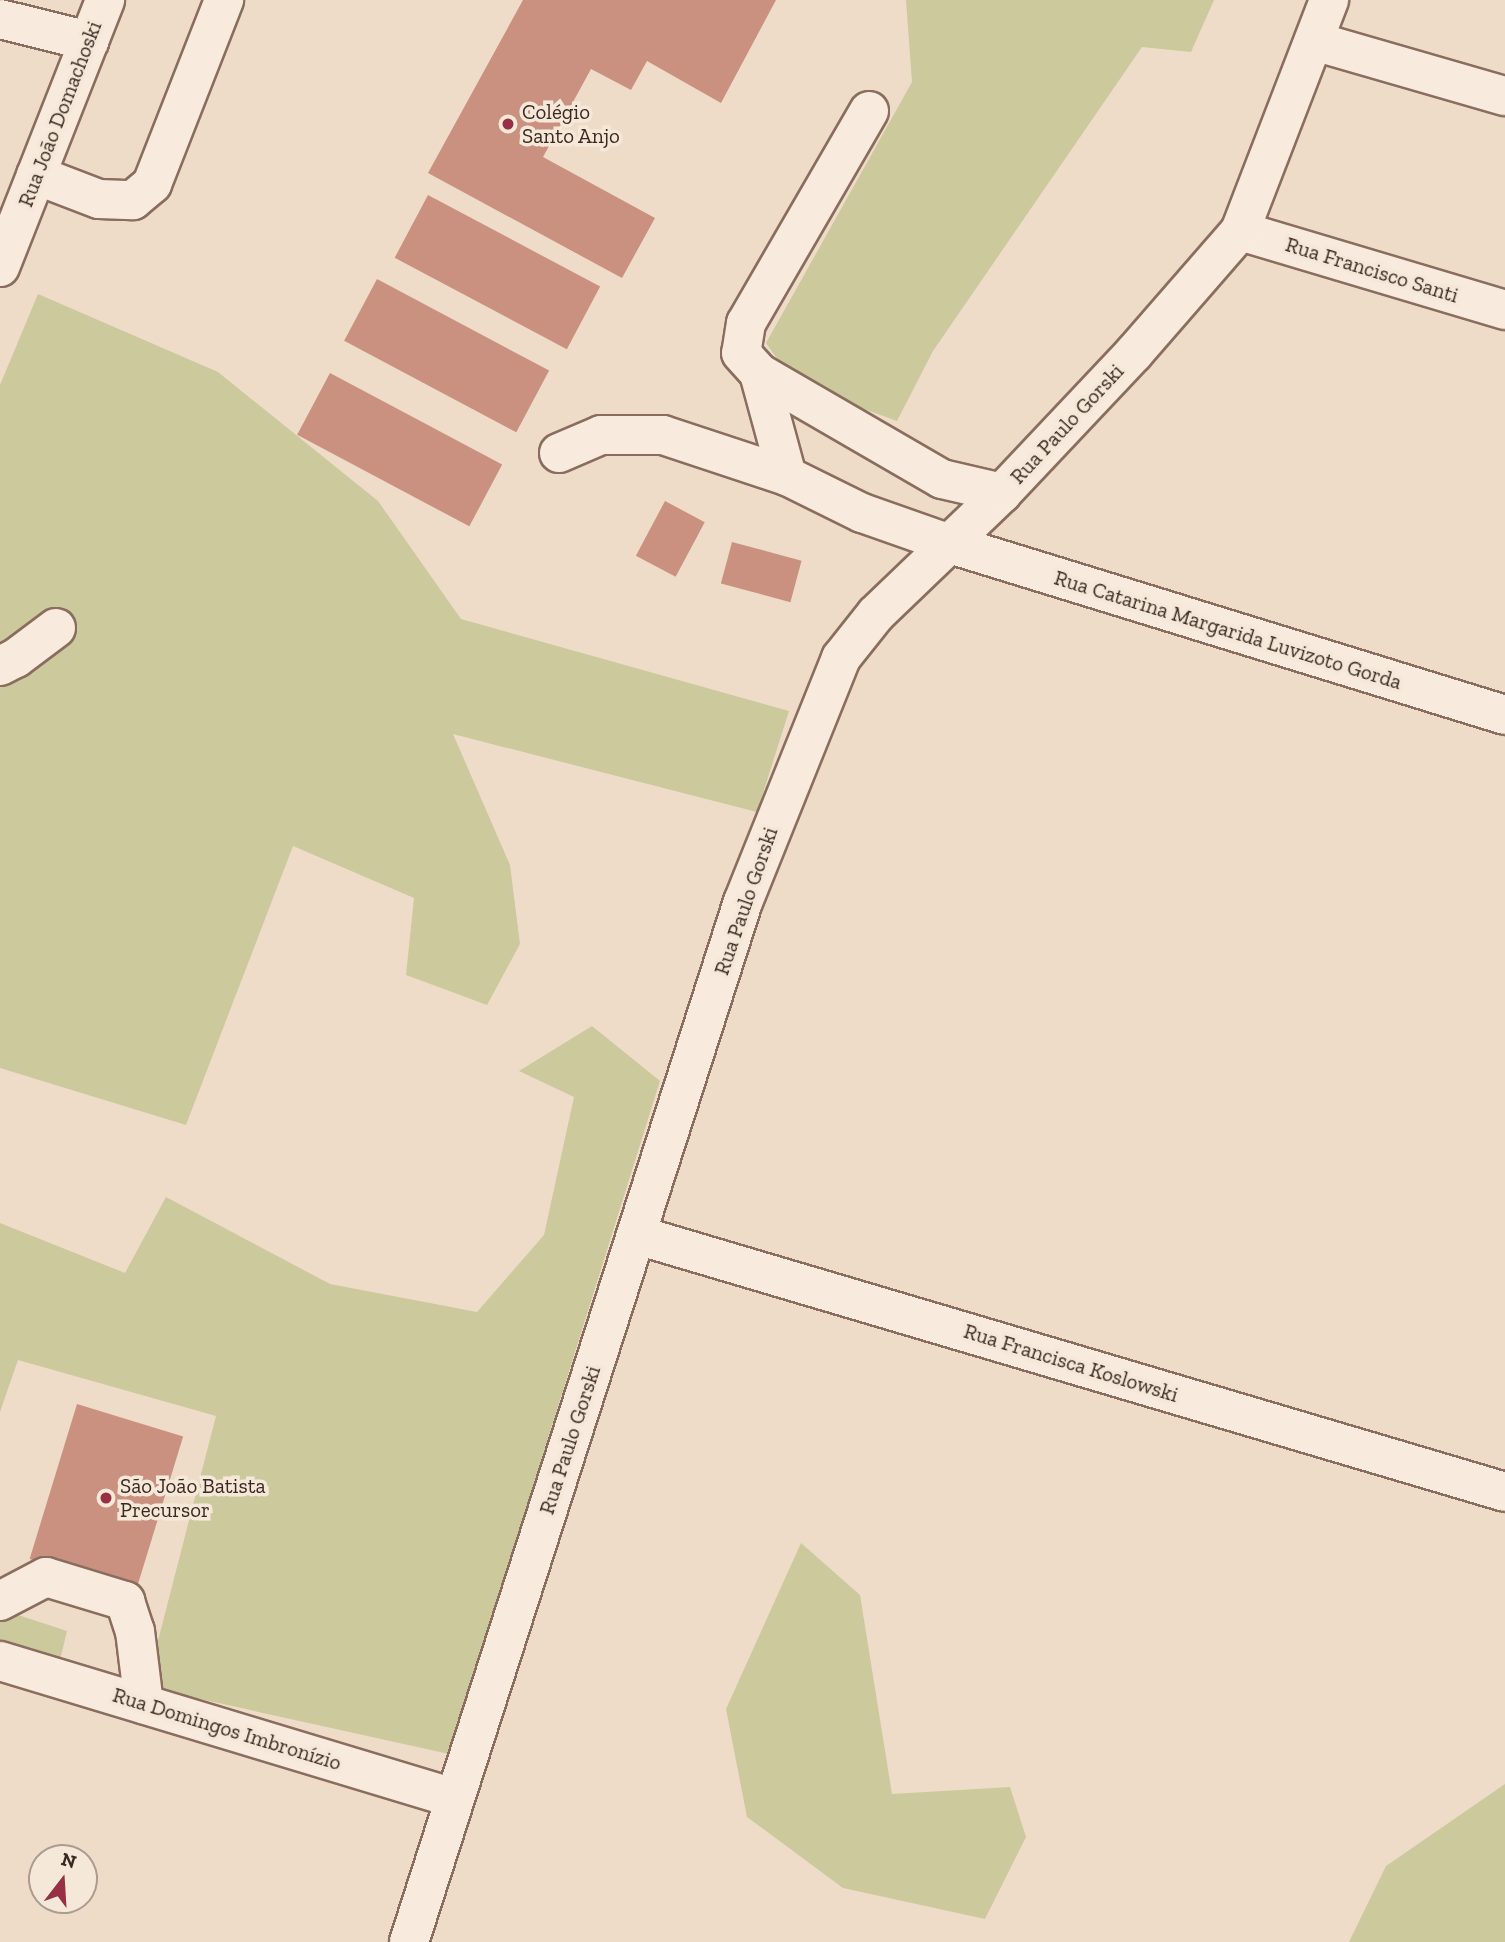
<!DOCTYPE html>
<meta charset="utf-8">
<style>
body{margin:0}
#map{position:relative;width:1505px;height:1942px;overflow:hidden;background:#eedcc9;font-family:"Zilla Slab",serif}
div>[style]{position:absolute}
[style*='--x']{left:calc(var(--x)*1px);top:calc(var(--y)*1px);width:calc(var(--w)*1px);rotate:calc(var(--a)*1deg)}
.green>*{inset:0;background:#ccc99d}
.building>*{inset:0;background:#ca9180;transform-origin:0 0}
.roads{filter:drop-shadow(2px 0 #8a6d5e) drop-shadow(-2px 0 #8a6d5e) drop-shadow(0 2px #8a6d5e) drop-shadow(0 -2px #8a6d5e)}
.minor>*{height:38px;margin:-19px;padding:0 19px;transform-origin:19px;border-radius:19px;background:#f8ebdd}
.dots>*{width:19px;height:19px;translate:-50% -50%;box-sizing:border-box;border:4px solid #f5e8d9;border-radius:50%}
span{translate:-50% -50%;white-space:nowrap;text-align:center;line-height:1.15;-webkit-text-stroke:7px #f5e8d9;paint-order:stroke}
.poi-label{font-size:21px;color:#3b2921}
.left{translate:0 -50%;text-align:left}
.street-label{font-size:21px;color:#3b2921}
.north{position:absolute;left:28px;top:1844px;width:70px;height:70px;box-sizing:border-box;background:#f5e8d9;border:2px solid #ab9c8f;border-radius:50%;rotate:17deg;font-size:19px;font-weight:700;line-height:28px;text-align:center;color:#3b2921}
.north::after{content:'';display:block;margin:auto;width:24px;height:32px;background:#973044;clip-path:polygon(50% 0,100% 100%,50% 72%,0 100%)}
</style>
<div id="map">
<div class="green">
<i style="clip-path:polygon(906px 0,1214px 0,1191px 52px,1142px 47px,933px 351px,897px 421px,795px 384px,766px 343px,912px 82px)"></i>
<i style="clip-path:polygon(38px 294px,218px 372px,378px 501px,461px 619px,789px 711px,757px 812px,453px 734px,510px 865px,520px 944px,487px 1005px,406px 975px,414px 898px,293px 846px,186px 1125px,0 1068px,0 385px)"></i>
<i style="clip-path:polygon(592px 1026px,660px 1081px,449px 1754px,146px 1687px,216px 1416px,18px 1360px,0 1412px,0 1223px,125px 1273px,166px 1197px,330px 1284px,477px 1312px,544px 1235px,574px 1097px,519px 1071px)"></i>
<i style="clip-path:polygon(801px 1543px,860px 1595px,892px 1794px,1010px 1787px,1026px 1837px,985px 1919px,843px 1888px,747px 1817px,726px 1709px)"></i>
<i style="clip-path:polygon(9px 1612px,67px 1631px,60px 1660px,0 1642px,0 1616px)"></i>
<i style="clip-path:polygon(1505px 1784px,1505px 1942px,1349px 1942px,1386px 1866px)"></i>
</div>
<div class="building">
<i style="clip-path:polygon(523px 0,776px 0,721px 103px,647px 61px,631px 90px,591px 69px,543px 157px,655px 218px,622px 278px,428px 173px)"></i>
<i style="left:428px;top:195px;width:195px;height:71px;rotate:28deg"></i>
<i style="left:377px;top:279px;width:195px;height:70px;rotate:28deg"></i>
<i style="left:330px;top:373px;width:195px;height:70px;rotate:28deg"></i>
<i style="left:665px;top:501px;width:45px;height:62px;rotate:28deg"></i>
<i style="left:732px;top:542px;width:72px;height:43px;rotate:15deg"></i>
<i style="left:77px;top:1404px;width:111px;height:162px;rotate:17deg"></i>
</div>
<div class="roads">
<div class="minor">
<i style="--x:0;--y:19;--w:92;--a:13.9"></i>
<i style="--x:1314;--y:41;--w:199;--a:16.1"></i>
<i style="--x:869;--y:111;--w:245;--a:120.1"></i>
<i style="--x:746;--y:323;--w:30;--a:99"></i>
<i style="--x:741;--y:353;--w:27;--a:48"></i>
<i style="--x:759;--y:373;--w:211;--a:30.1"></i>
<i style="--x:942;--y:479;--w:62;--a:13.1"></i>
<i style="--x:36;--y:175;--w:67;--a:20.9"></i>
<i style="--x:99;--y:199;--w:34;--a:2"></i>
<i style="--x:133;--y:200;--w:25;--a:-40"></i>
<i style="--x:152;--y:184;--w:198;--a:-68.6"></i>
<i style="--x:1240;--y:231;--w:277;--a:16.6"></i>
<i style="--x:0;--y:267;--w:287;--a:-68.5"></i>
<i style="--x:759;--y:373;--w:107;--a:74.8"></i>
<i style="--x:559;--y:453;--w:46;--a:-23.2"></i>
<i style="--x:601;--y:435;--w:62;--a:0"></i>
<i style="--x:663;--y:435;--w:131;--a:18.3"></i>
<i style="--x:787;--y:476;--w:84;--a:26.3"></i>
<i style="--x:862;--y:513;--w:93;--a:19.4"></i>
<i style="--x:950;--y:544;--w:581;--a:17.12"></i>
<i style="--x:0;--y:666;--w:18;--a:-27"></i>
<i style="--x:16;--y:658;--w:50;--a:-36.9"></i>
<i style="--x:637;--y:1235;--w:905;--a:16.49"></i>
<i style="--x:0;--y:1601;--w:52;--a:-27.6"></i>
<i style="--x:46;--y:1577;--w:83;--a:16.9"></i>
<i style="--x:125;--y:1601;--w:32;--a:72"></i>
<i style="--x:135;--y:1631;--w:74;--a:83"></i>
<i style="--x:0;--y:1661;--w:474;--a:16.8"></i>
<i style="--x:409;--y:1942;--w:1092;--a:-72.2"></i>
<i style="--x:743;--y:902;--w:263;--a:-68.1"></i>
<i style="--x:841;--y:658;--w:56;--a:-51.5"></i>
<i style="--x:876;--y:614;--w:175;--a:-43.8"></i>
<i style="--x:1002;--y:493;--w:192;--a:-46.7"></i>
<i style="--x:1134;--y:353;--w:162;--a:-49"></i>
<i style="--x:1240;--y:231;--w:248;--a:-68.9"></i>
</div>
</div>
<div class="dots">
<i style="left:508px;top:124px;background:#973044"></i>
<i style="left:106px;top:1498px;background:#973044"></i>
</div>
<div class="poi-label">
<span class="left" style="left:522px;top:124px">Colégio<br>Santo Anjo</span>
<span class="left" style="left:120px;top:1498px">São João Batista<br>Precursor</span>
</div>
<div class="street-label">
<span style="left:60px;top:114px;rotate:-69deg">Rua João Domachoski</span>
<span style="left:1372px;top:270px;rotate:17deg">Rua Francisco Santi</span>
<span style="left:1067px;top:424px;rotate:-47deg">Rua Paulo Gorski</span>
<span style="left:1228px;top:630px;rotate:17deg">Rua Catarina Margarida Luvizoto Gorda</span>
<span style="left:746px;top:901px;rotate:-71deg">Rua Paulo Gorski</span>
<span style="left:1071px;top:1363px;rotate:17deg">Rua Francisca Koslowski</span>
<span style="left:570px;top:1440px;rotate:-72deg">Rua Paulo Gorski</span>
<span style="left:227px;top:1729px;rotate:17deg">Rua Domingos Imbronízio</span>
</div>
<div class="north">N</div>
</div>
